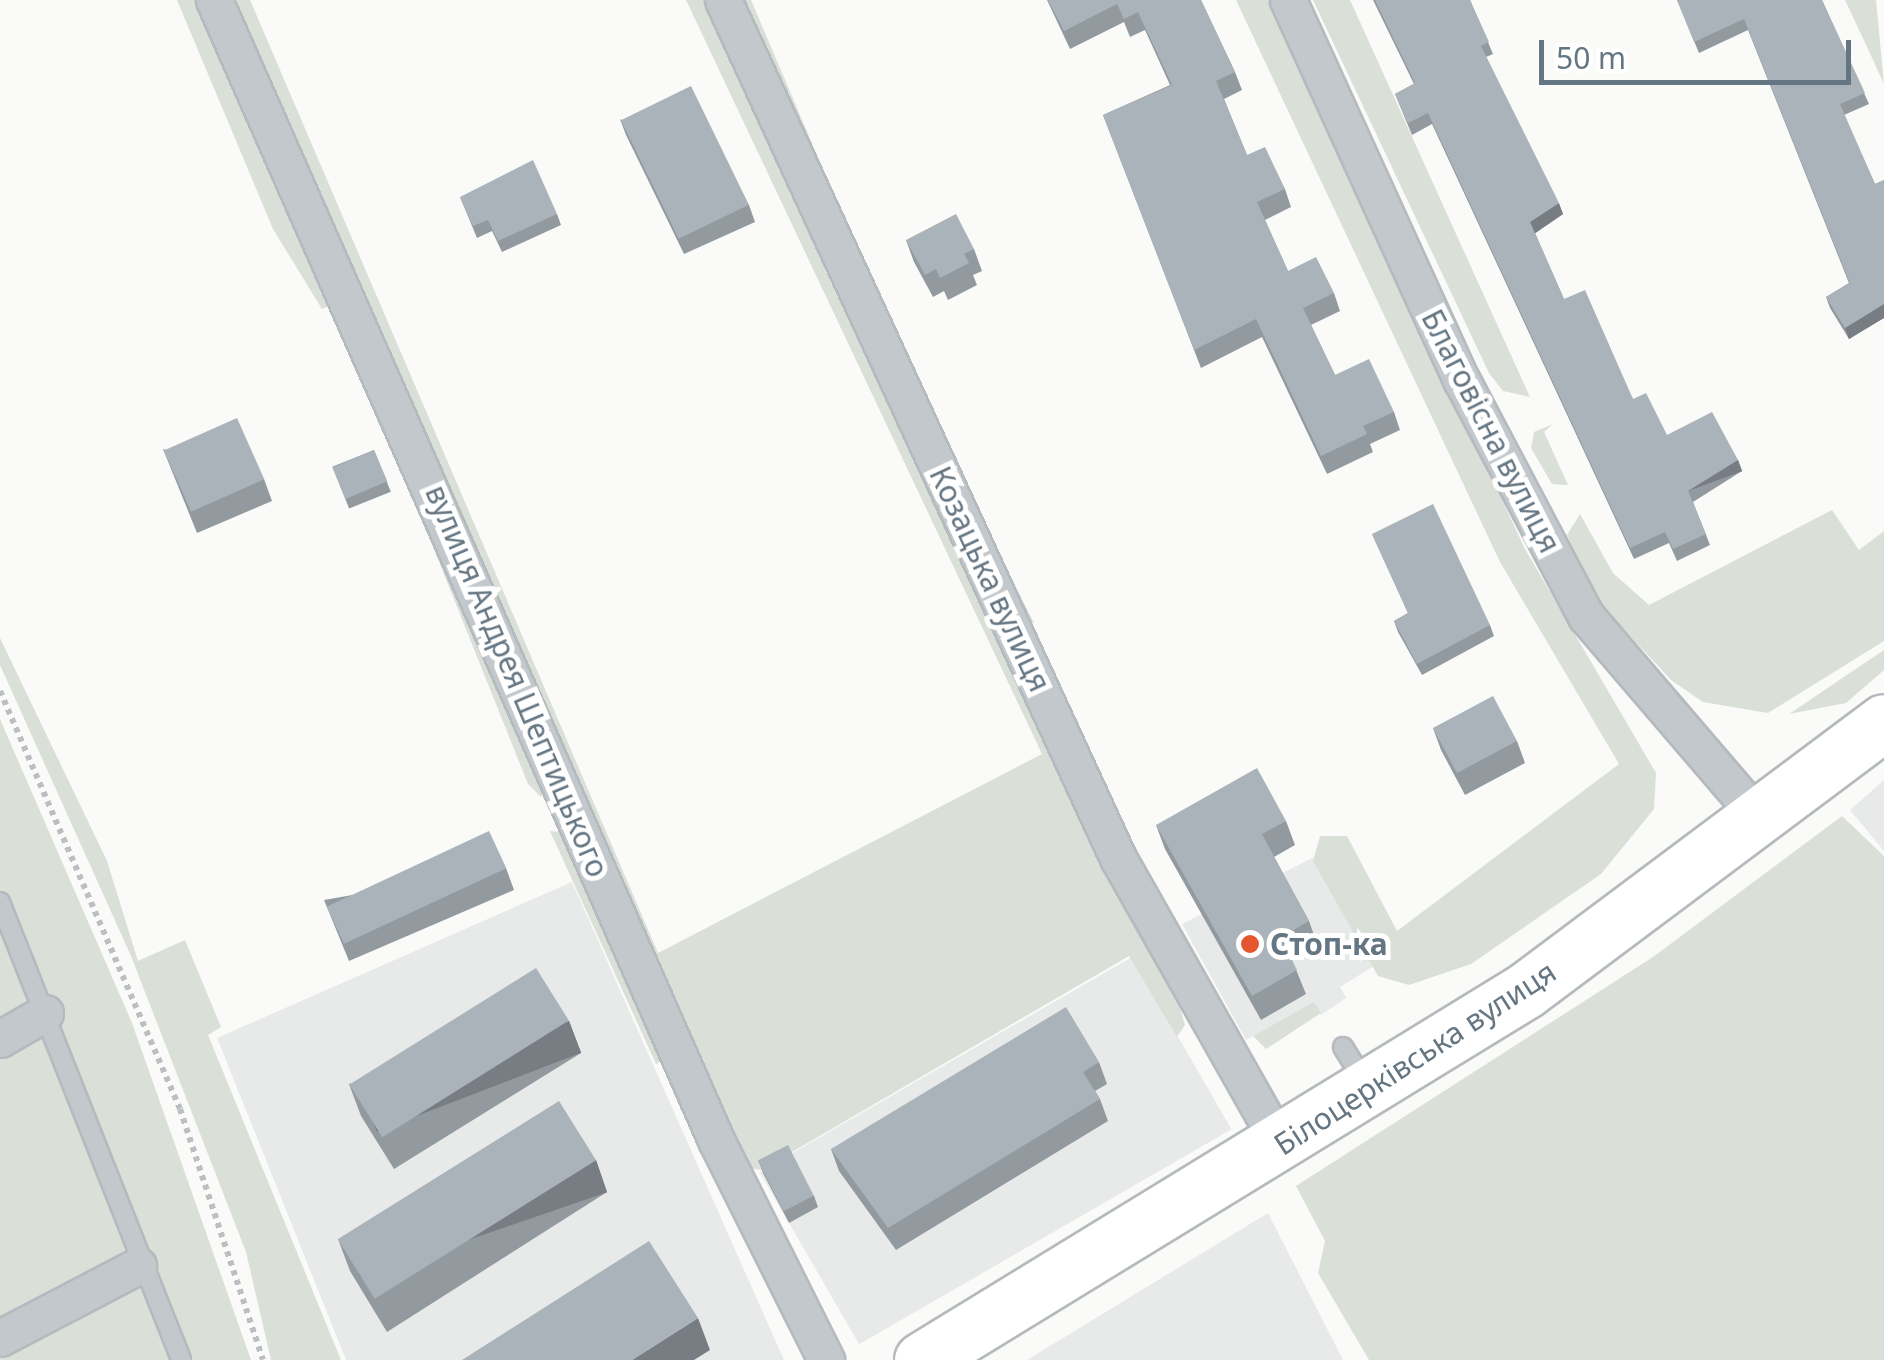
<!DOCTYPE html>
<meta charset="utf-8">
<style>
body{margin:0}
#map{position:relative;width:1884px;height:1360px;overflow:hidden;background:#fafaf8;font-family:"Noto Sans",sans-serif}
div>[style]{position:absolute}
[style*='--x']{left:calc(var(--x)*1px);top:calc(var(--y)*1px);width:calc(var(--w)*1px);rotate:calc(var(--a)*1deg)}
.built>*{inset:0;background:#e8e9e9;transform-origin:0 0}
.green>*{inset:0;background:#dadfd7}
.path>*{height:6px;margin-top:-3px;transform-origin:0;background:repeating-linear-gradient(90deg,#bbbfc2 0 5px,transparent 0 10px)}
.roads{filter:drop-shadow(2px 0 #b5babe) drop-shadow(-2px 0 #b5babe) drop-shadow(0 2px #b5babe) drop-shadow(0 -2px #b5babe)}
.lane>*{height:18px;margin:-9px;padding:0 9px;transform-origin:9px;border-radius:9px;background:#c3c8cc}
.street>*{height:35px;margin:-17.5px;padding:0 17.5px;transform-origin:17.5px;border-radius:17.5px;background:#c3c8cc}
.primary>*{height:55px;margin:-27.5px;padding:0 27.5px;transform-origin:27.5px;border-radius:27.5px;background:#fff}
.wall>*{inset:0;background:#929a9f;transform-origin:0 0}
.shaded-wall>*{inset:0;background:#777d82;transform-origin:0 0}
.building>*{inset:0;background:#aab3b9;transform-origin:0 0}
.dots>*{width:28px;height:28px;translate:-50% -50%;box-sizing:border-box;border:5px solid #fff;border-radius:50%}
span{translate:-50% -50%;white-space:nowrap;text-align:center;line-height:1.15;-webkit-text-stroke:10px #fff;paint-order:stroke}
.street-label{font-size:30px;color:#657683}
.poi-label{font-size:30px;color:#657683;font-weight:700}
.left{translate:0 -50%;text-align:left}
.scale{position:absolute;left:1539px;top:40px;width:312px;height:45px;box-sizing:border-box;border:5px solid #657683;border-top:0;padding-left:12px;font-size:30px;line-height:35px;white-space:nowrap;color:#657683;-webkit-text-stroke:8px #fff;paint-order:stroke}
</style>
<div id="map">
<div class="built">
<i style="clip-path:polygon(1884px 780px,1884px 851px,1850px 810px)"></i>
<i style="clip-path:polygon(1348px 840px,1397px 933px,1374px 966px,1340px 987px,1346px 998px,1321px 1015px,1313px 1003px,1246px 1040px,1182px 924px)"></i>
<i style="clip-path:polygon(572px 882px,784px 1360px,346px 1360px,217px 1038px)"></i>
<i style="left:1132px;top:957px;width:199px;height:430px;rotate:60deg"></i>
<i style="clip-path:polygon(1268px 1213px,1343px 1360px,1027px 1360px)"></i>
</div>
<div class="green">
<i style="clip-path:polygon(177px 0,197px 0,336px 303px,322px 309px,273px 229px)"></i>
<i style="clip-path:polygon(231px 0,250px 0,658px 953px,1042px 754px,686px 0,706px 0,833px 287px,1179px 1004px,1185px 1025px,1177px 1037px,1129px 956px,761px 1170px,743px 1167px)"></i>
<i style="clip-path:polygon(731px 0,751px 0,918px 392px,1034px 623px,1024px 627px)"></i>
<i style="clip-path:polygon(1236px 0,1268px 0,1525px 549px,1656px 773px,1654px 809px,1601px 874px,1471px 964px,1409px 985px,1378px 976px,1313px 861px,1320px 836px,1347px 836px,1397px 931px,1619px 764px,1500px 562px)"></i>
<i style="clip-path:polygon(1313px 0,1350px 0,1530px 397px,1503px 391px,1489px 373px)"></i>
<i style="clip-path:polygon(1845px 0,1876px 0,1884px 84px,1867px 47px)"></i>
<i style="clip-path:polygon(1553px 424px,1544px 432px,1568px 485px,1552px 484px,1531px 448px,1534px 432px)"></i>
<i style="clip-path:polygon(395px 452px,545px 793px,541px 797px,528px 784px)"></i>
<i style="clip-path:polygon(1832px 510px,1859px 550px,1884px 531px,1884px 641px,1768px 713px,1703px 702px,1671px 680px,1594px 597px,1567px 535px,1580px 514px,1613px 573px,1649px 605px)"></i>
<i style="clip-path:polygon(0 638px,107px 861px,138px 961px,185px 940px,221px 1027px,208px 1035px,341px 1360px,271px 1360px,246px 1252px,131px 956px,0 665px)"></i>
<i style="clip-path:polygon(1884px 650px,1884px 670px,1846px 703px,1789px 714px)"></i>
<i style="clip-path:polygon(0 719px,132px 1023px,251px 1360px,0 1360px)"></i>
<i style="clip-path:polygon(1842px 816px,1884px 856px,1884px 1360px,1369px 1360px,1318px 1273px,1325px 1241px,1296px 1186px,1653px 957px)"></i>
<i style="clip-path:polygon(550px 831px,566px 833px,666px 1058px,656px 1064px)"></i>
<i style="clip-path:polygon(1314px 1002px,1321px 1013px,1266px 1049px,1253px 1036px)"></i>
</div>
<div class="path">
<i style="--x:0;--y:691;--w:455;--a:66.7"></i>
<i style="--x:180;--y:1109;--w:264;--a:71.7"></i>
</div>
<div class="roads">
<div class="lane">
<i style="--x:0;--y:902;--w:492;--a:68.4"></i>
<i style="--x:1343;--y:1047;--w:40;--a:58"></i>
</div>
<div class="street">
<i style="--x:214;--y:0;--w:1246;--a:66.23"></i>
<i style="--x:716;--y:1140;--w:246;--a:63.4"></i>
<i style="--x:723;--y:0;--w:945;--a:65.28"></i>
<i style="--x:1118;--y:858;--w:331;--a:60.5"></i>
<i style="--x:1288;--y:0;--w:419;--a:65.5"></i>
<i style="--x:1462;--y:381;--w:266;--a:62.2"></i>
<i style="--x:1586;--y:616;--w:269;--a:49.4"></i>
<i style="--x:0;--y:1039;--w:52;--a:-30"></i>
<i style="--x:0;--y:1338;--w:156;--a:-27.6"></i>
</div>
<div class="primary">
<i style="--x:922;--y:1360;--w:708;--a:-31.49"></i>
<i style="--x:1526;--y:990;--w:447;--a:-36.8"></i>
</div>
</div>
<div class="wall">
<i style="clip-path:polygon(1047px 0,1201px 0,1235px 72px,1242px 90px,1224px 99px,1247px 155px,1285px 189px,1291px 207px,1265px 220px,1288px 271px,1334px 293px,1340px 311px,1311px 325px,1335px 375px,1394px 412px,1400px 430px,1370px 444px,1373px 452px,1327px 474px,1262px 337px,1201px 368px,1103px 115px,1170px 85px,1145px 30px,1130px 37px,1124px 22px,1070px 49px)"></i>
<i style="clip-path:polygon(1373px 0,1470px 0,1493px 54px,1486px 57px,1563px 214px,1535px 233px,1564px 299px,1633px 399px,1667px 435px,1738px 460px,1742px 471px,1693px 502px,1710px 545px,1677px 561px,1669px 543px,1634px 559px,1432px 124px,1412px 135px,1395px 94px,1414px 84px)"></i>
<i style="clip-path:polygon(1677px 0,1822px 0,1869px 104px,1844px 115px,1875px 184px,1884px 180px,1884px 318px,1849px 339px,1830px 308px,1826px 297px,1849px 283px,1748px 30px,1699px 53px)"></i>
<i style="clip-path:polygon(620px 119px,749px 205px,755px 222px,684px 254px,626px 135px)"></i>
<i style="clip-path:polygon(460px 197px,557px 214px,561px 225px,502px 252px,492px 231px,477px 238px)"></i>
<i style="clip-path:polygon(906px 240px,974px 249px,982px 271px,973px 275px,977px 285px,948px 300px,944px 291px,933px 297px,914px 262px)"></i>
<i style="clip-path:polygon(163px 449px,264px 479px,272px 501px,197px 533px)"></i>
<i style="left:374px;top:450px;width:45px;height:45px;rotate:68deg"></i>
<i style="clip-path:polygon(1372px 534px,1490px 625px,1494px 636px,1422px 675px,1398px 632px,1394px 621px,1408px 613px)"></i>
<i style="clip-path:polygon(1433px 728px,1517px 741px,1525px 763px,1465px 795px,1441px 750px)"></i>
<i style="clip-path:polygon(1286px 821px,1295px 845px,1274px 857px,1309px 921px,1318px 946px,1292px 960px,1306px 994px,1261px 1020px,1165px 849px,1156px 825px)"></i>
<i style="clip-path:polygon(506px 868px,514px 890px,349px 961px,324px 900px)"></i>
<i style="clip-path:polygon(569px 1021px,581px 1053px,394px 1169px,361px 1116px,349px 1084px)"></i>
<i style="clip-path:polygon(1099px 1062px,1107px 1084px,1095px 1091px,1100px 1099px,1108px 1121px,896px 1250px,839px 1171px,831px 1149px)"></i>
<i style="clip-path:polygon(596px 1160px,607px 1192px,387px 1332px,350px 1271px,338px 1239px)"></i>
<i style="clip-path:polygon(759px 1162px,814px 1196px,818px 1207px,789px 1223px,763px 1173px)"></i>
</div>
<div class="shaded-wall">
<i style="clip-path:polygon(1559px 203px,1563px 214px,1534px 234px,1530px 222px)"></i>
<i style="clip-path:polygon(1884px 304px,1884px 318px,1849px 339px,1845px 328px)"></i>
<i style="left:1738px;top:460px;width:12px;height:59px;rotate:70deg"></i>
<i style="left:569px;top:1021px;width:34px;height:219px;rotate:69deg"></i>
<i style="left:596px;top:1160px;width:34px;height:261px;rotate:71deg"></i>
<i style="clip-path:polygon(698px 1318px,710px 1350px,694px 1360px,632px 1360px)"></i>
</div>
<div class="building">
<i style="clip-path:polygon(1048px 0,1201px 0,1235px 72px,1216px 81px,1247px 155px,1265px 147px,1285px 189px,1257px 202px,1288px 271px,1316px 257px,1334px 293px,1303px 308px,1335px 375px,1369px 359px,1394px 412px,1363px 426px,1367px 434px,1321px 456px,1256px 319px,1194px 350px,1103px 115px,1172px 85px,1138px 12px,1124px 19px,1117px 4px,1064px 31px)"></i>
<i style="clip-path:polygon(1375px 0,1470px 0,1489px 42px,1481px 46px,1559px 203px,1530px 222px,1564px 299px,1585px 290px,1633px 399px,1646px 393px,1667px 435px,1712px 412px,1738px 460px,1688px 491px,1706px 534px,1673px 549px,1665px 532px,1630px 548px,1428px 113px,1408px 123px,1395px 94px,1415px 83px)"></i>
<i style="clip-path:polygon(1677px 0,1822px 0,1865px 93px,1840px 104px,1875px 184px,1884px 180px,1884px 304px,1845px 328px,1826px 297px,1850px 283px,1744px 19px,1694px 42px)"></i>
<i style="left:691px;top:86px;width:132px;height:78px;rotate:64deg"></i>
<i style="clip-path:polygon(533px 160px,557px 214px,498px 241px,488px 220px,473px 226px,460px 197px)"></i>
<i style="clip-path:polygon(956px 214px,974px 249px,964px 254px,969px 263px,940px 278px,936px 269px,925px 275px,906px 240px)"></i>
<i style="left:237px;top:418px;width:67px;height:80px;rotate:66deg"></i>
<i style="left:374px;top:450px;width:34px;height:45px;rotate:67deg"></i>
<i style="clip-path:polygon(1433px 504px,1490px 625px,1417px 664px,1394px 621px,1408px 613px,1372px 534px)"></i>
<i style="left:1493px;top:696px;width:51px;height:68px;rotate:62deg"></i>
<i style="clip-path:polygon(1257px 768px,1286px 821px,1262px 834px,1309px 921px,1280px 938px,1297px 970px,1252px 996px,1156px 825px)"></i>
<i style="left:489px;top:831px;width:41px;height:179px;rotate:65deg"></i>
<i style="left:536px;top:968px;width:62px;height:220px;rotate:58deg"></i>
<i style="clip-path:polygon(1066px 1007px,1099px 1062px,1083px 1072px,1100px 1099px,888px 1228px,831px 1149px)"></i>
<i style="left:559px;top:1101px;width:70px;height:261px;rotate:58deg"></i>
<i style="left:788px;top:1145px;width:57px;height:34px;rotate:63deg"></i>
<i style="clip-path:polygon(649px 1241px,698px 1318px,632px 1360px,462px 1360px)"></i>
</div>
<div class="dots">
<i style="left:1250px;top:944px;background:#e4572e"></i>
</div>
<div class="street-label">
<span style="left:1491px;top:431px;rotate:63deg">Благовісна вулиця</span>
<span style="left:990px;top:579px;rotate:65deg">Козацька вулиця</span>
<span style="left:517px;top:681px;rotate:67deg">вулиця Андрея Шептицького</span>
<span style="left:1415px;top:1058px;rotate:-33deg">Білоцерківська вулиця</span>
</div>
<div class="poi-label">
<span class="left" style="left:1270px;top:944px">Стоп-ка</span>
</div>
<div class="scale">50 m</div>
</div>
